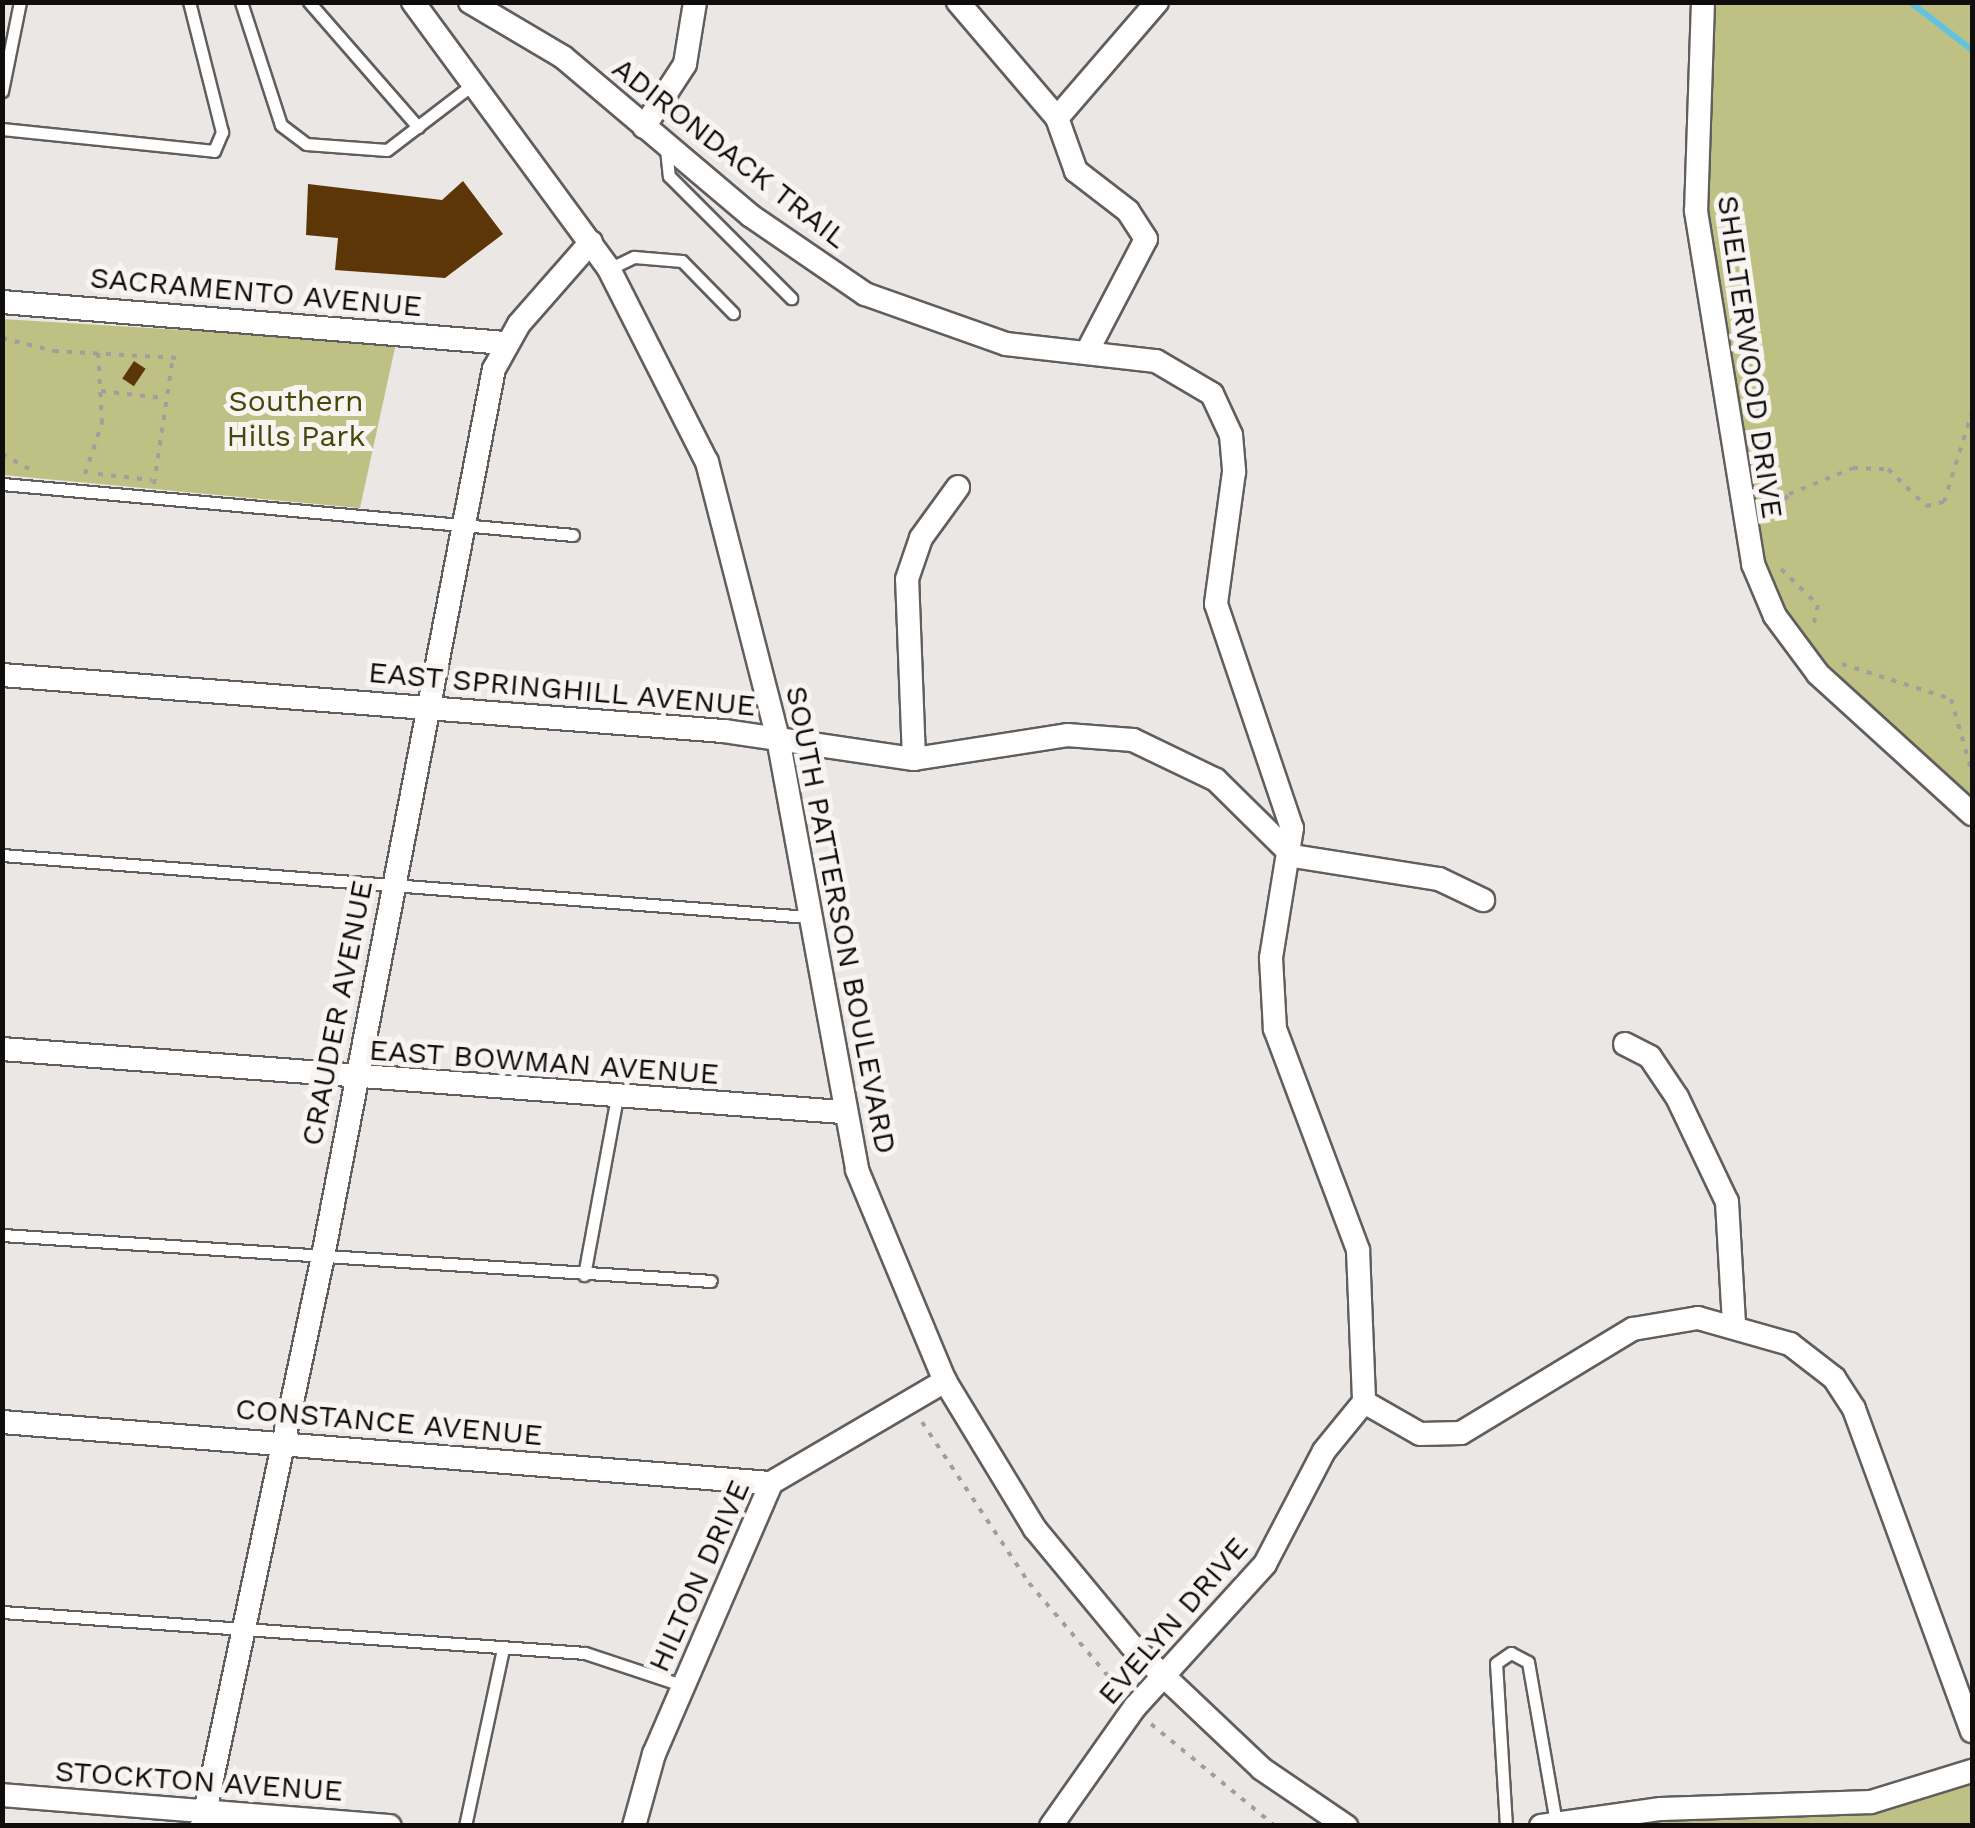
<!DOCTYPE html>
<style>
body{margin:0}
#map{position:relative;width:1975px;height:1828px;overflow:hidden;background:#eae7e5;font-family:"Work Sans",sans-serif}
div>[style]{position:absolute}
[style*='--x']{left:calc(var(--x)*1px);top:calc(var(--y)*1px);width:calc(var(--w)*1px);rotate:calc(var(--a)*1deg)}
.green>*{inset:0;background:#bec183}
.stream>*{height:6px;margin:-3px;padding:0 3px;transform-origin:3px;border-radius:3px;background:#63c2e0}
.building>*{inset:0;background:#5d3607;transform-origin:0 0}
.path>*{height:4px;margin-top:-2px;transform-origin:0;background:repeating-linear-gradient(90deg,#a19e9d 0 5px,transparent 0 13px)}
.roads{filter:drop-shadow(2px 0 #615e5d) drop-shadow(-2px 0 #615e5d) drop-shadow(0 2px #615e5d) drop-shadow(0 -2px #615e5d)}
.lane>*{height:11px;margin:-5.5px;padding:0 5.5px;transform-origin:5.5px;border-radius:5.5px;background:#fff}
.street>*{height:22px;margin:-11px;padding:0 11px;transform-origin:11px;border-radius:11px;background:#fff}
span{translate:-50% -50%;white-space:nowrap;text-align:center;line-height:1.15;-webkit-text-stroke:10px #f7f4f2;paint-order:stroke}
.street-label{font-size:30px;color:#0f0e0d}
.park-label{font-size:30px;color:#46470b}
.frame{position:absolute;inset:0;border:5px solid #0f0e0d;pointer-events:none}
</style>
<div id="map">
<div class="green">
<i style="clip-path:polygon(1703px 3px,1972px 3px,1972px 814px,1775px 616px,1723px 417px,1695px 68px)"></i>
<i style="clip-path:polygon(2px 319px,396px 343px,360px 508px,3px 475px)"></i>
<i style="clip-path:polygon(1972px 1771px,1972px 1825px,1541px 1826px,1837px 1806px)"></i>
</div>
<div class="stream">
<i style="--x:1910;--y:2;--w:78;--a:37.7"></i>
</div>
<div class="building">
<i style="clip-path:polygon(463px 181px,503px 234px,445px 278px,335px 270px,338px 238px,306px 235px,308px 184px,442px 200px)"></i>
<i style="left:134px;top:361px;width:14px;height:21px;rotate:34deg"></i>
</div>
<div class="path">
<i style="--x:2;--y:338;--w:54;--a:14"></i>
<i style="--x:54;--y:351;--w:125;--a:3.2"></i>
<i style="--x:101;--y:391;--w:62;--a:6.4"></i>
<i style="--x:2;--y:454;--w:31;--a:29"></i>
<i style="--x:85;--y:474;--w:54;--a:-71.6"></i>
<i style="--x:102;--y:423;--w:72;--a:-93.2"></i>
<i style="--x:98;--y:474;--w:54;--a:6.3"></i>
<i style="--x:154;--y:484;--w:128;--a:-81.5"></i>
<i style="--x:1769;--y:520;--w:33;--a:-52"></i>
<i style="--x:1789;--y:494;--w:69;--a:-22.1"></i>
<i style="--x:1853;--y:468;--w:35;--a:2"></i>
<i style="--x:1888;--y:469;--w:53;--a:44.2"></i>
<i style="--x:1926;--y:506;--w:18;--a:-13"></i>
<i style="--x:1944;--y:502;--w:94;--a:-72.7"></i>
<i style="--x:1781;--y:569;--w:52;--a:44.2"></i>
<i style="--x:1818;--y:605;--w:23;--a:103"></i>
<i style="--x:1842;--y:664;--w:114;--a:17.8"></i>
<i style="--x:1951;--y:699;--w:76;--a:74"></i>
<i style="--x:922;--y:1422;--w:193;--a:56.4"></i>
<i style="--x:1029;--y:1583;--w:142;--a:49.6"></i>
<i style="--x:1151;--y:1724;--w:161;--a:39.4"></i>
</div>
<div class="roads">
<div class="lane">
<i style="--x:241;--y:2;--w:129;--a:72"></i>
<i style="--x:281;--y:125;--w:31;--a:37"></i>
<i style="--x:306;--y:144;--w:81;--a:4.2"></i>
<i style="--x:387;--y:150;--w:112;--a:-37.4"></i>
<i style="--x:309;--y:2;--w:166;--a:48.9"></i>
<i style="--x:2;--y:91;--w:91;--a:-78.6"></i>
<i style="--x:2;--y:129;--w:213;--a:5.9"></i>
<i style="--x:214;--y:151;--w:21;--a:-67"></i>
<i style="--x:222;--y:132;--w:134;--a:-104.2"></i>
<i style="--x:666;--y:149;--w:27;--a:84"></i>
<i style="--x:669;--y:176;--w:173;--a:45"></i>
<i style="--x:609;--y:269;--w:28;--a:-26"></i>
<i style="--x:634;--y:257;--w:48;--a:4.8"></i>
<i style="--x:682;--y:261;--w:73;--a:45.6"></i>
<i style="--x:2;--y:484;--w:573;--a:5.1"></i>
<i style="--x:2;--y:855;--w:808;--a:4.4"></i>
<i style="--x:2;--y:1235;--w:710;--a:3.71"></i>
<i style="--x:584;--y:1275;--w:181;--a:-79.5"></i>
<i style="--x:2;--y:1612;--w:584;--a:4.02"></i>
<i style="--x:585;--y:1653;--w:104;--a:18.4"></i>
<i style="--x:465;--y:1826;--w:182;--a:-77.9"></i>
<i style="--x:1506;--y:1826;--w:163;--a:-93.5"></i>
<i style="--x:1496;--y:1663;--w:18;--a:-34"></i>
<i style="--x:1511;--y:1653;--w:19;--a:28"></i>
<i style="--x:1528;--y:1662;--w:162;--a:80.1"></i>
</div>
<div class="street">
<i style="--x:413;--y:2;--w:331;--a:53.7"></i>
<i style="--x:609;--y:269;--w:216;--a:63.1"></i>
<i style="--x:707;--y:462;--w:285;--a:75.6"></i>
<i style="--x:778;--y:738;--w:439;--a:79.6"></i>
<i style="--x:857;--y:1170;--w:229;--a:67.4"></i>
<i style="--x:945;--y:1381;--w:173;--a:58.7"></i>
<i style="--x:1035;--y:1529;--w:151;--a:50.4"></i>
<i style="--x:1131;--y:1645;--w:180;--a:43.4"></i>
<i style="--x:1262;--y:1769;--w:102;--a:34.2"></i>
<i style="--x:470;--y:2;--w:108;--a:30.6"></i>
<i style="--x:563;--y:57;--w:246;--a:40.2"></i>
<i style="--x:751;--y:216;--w:138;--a:34.4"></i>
<i style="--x:865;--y:294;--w:150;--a:19.5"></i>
<i style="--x:1006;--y:344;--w:151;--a:6.5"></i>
<i style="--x:1156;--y:361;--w:65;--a:30.5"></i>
<i style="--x:1212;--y:394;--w:45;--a:65.1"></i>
<i style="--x:1231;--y:435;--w:37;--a:85"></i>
<i style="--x:1234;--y:472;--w:133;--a:97.8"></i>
<i style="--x:1216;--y:604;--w:237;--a:71.3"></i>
<i style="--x:1292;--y:828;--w:132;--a:99.2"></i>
<i style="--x:1271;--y:958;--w:71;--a:86.8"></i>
<i style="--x:1275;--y:1029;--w:236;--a:69.4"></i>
<i style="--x:1358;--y:1250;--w:152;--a:87.7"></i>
<i style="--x:1364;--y:1402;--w:64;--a:29.7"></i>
<i style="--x:1420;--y:1434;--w:41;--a:-1.4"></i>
<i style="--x:1461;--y:1433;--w:201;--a:-31.2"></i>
<i style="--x:1633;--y:1329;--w:66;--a:-9.6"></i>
<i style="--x:1698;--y:1318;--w:96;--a:15.8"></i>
<i style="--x:1790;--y:1344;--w:56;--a:37.7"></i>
<i style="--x:1834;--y:1378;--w:37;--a:57"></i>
<i style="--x:1854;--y:1409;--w:343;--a:69.9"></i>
<i style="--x:958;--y:2;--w:153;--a:49.5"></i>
<i style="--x:1703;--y:2;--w:209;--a:91.9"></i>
<i style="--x:1696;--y:211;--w:358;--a:80.8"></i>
<i style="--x:1753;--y:564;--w:56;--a:67.1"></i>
<i style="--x:1775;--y:616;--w:72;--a:53.4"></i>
<i style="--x:1818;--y:674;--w:208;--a:42.3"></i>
<i style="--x:644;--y:127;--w:75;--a:-56.9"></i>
<i style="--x:685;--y:64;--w:63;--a:-80.8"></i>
<i style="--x:2;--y:302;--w:505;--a:4.66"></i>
<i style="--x:1089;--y:348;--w:123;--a:-62.4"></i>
<i style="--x:1146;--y:239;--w:33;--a:-123"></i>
<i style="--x:1128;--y:211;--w:66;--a:-142.4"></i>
<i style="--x:1076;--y:171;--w:56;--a:-109.7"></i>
<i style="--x:1057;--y:118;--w:153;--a:-49.2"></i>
<i style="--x:2;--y:675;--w:724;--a:4.44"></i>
<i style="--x:724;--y:731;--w:192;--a:8.4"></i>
<i style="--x:914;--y:759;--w:155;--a:-8.9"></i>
<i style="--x:1067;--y:735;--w:66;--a:4.3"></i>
<i style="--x:1133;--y:740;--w:92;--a:25.7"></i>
<i style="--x:1216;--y:780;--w:108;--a:44.6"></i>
<i style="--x:1293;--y:856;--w:148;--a:9"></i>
<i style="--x:1439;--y:879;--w:49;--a:25.5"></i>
<i style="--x:914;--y:759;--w:180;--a:-92.2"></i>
<i style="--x:907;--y:579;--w:43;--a:-71.1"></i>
<i style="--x:921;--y:538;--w:63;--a:-54"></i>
<i style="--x:1625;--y:1044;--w:28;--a:27"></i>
<i style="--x:1650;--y:1057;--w:48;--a:56"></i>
<i style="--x:1677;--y:1097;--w:116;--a:64.5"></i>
<i style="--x:1727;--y:1202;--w:121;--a:86.7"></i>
<i style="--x:2;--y:1049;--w:842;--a:4.29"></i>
<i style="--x:2;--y:1422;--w:771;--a:4.54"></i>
<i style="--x:2;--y:1795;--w:389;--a:4.6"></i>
<i style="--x:202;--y:1826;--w:578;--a:-78.01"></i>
<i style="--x:322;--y:1261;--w:908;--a:-79.09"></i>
<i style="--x:494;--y:369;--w:51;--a:-60.9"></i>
<i style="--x:519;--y:324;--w:109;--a:-48.7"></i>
<i style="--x:634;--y:1826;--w:75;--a:-74.5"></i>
<i style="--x:654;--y:1754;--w:295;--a:-66.6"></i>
<i style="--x:771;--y:1483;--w:202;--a:-30.4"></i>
<i style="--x:1051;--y:1826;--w:146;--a:-54.8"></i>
<i style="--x:1135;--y:1707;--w:193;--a:-47.7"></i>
<i style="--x:1265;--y:1564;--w:127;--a:-62.4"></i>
<i style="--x:1324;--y:1451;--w:63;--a:-50.8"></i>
<i style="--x:1541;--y:1826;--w:121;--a:-8.1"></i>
<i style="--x:1661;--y:1809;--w:210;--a:-1.9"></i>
<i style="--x:1871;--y:1802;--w:106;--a:-17.1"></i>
</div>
</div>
<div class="street-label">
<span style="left:730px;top:153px;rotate:38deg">ADIRONDACK TRAIL</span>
<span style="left:256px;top:292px;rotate:5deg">SACRAMENTO AVENUE</span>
<span style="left:1750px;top:357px;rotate:82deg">SHELTERWOOD DRIVE</span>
<span style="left:562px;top:689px;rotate:5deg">EAST SPRINGHILL AVENUE</span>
<span style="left:841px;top:920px;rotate:79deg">SOUTH PATTERSON BOULEVARD</span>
<span style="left:337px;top:1013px;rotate:-79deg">CRAUDER AVENUE</span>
<span style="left:544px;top:1062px;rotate:4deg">EAST BOWMAN AVENUE</span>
<span style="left:389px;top:1422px;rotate:5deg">CONSTANCE AVENUE</span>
<span style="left:699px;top:1576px;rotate:-66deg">HILTON DRIVE</span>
<span style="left:1173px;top:1621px;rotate:-49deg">EVELYN DRIVE</span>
<span style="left:199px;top:1781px;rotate:4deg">STOCKTON AVENUE</span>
</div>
<div class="park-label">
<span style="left:296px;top:418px">Southern<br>Hills Park</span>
</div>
<div class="frame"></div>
</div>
